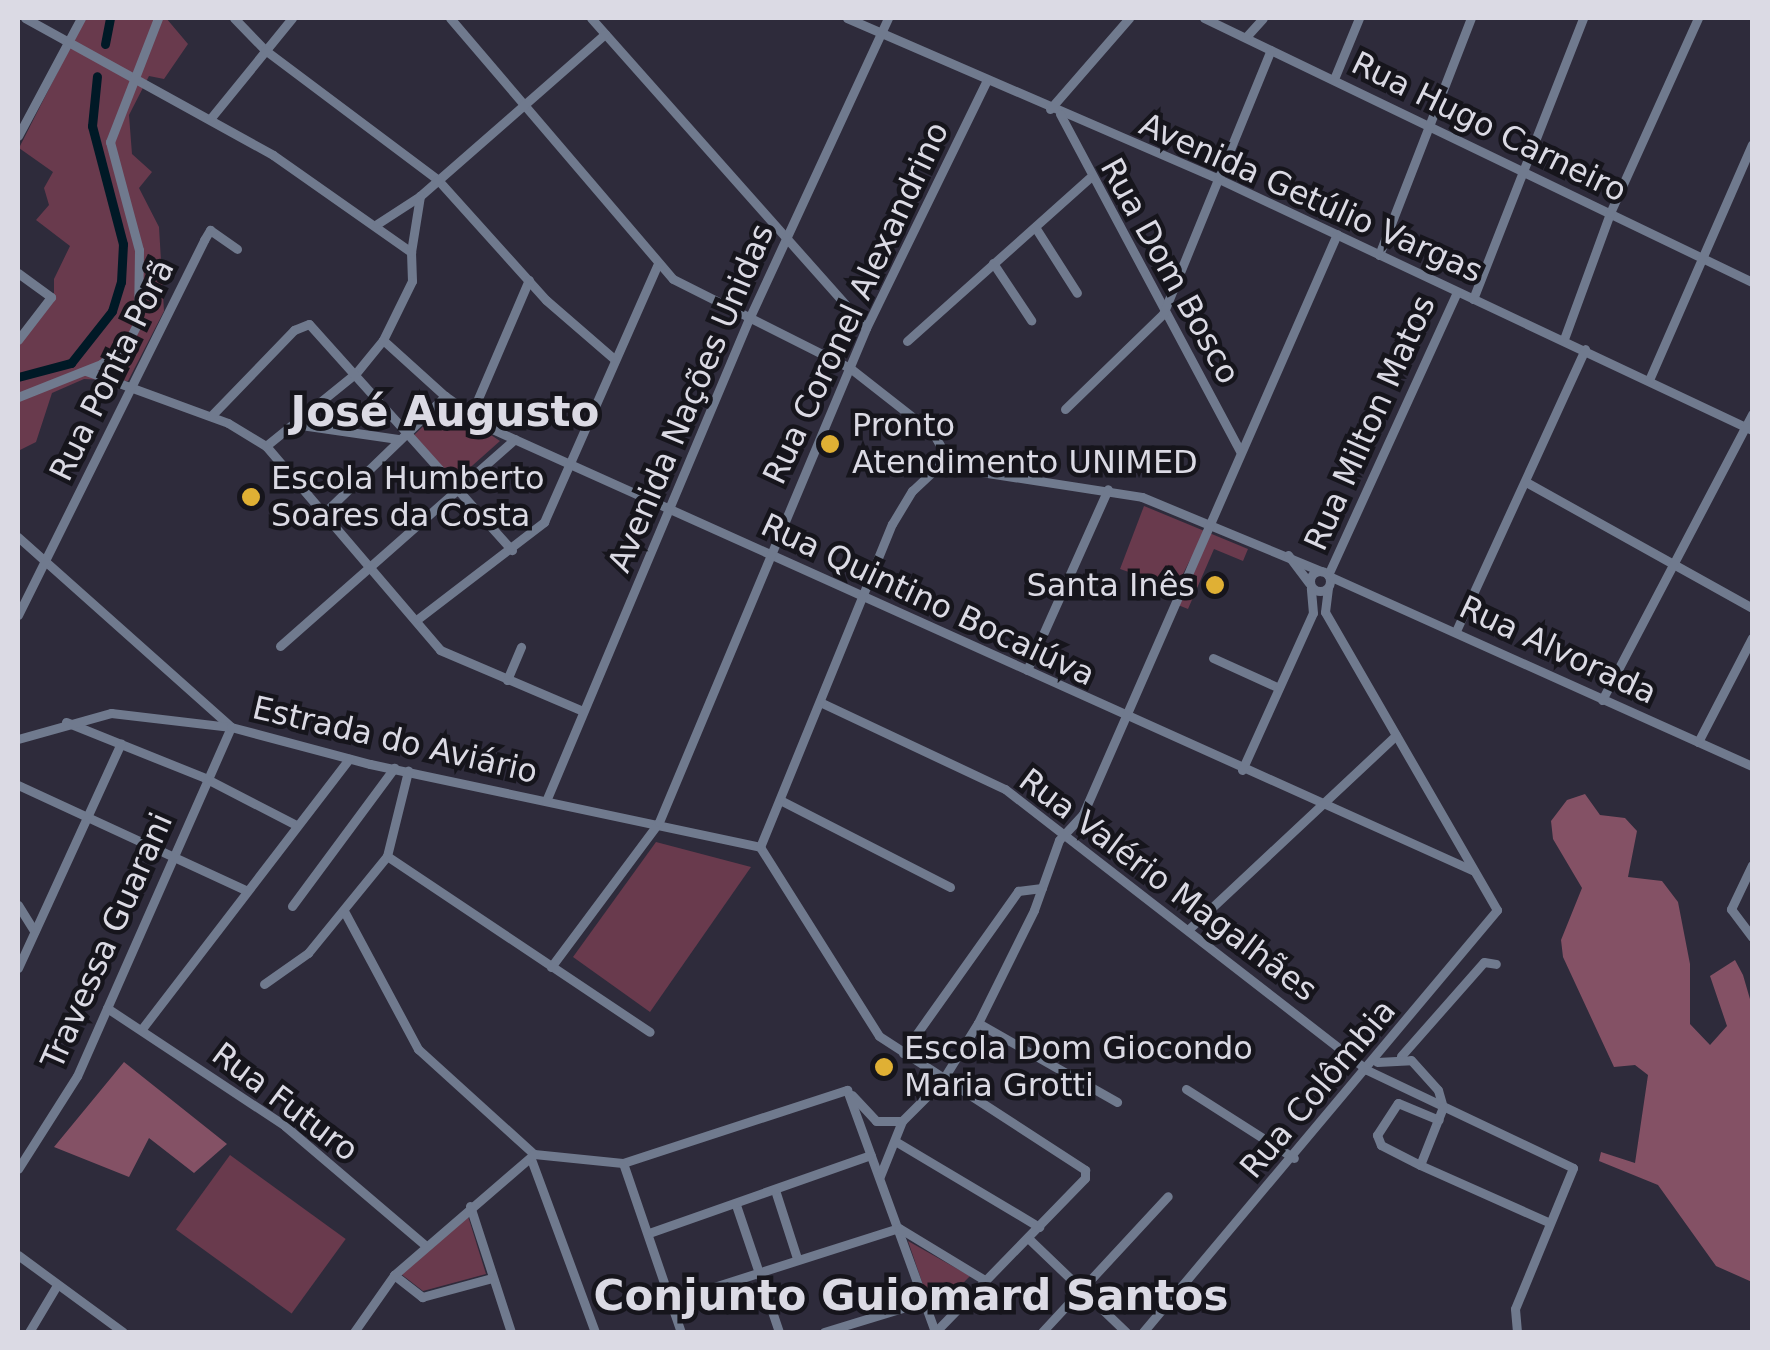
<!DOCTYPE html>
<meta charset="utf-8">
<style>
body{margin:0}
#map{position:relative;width:1770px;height:1350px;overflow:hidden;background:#2e2b3b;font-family:"DejaVu Sans",sans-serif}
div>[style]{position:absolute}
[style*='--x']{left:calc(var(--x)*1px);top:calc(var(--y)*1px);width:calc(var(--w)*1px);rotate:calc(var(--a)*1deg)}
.green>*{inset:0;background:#693a4d;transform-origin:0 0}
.forest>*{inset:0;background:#845165}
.canal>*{height:9px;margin:-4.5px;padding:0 4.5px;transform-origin:4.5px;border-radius:4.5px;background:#001926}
.minor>*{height:9px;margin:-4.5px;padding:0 4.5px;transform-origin:4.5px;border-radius:4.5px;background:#707a8e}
.minor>.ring{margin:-4.5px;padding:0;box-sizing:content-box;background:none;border:9px solid #707a8e;border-radius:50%}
.dots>*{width:28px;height:28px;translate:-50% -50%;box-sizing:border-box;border:5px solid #16151c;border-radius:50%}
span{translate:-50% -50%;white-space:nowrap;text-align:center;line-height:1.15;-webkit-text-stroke:9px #16151c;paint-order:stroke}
.street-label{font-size:32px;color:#dbdae4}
.poi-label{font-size:32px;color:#dbdae4}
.left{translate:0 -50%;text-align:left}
.right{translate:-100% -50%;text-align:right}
.district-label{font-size:42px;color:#dbdae4;font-weight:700}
.frame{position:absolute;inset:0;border:20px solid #dbdae4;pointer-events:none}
</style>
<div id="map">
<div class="green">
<i style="clip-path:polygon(85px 18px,166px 18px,188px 44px,164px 79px,149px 76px,129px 115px,132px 154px,152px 172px,139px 188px,159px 227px,164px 311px,128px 381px,84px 379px,52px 393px,36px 442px,18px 451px,18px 345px,54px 299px,54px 279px,70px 246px,36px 220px,49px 205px,44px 188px,53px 172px,19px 148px)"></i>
<i style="clip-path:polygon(446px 405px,500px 441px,455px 481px,413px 436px)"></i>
<i style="clip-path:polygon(1144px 506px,1248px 549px,1243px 561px,1214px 549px,1188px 609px,1173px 603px,1191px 558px,1176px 588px,1120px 569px)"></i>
<i style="clip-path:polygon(656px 842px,751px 867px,650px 1012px,573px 957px)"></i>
<i style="left:230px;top:1155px;width:143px;height:92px;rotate:36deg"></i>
<i style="clip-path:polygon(467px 1213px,486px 1274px,423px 1291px,401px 1274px)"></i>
<i style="clip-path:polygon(908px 1241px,970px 1276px,933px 1314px)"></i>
</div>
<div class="forest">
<i style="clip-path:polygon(1585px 794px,1600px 815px,1625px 818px,1637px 831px,1628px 877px,1662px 881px,1678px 902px,1690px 964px,1690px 1024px,1710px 1045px,1727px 1026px,1710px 976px,1735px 960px,1743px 975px,1752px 1006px,1752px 1282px,1716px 1266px,1658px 1185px,1599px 1161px,1601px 1152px,1635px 1163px,1648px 1075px,1635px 1065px,1614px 1067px,1563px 957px,1561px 940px,1582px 888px,1553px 839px,1551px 821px,1567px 800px)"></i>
<i style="clip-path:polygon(124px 1062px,227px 1144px,194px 1173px,149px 1138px,129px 1177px,54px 1147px)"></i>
</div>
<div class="canal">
<i style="--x:105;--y:44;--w:26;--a:-79"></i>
<i style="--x:18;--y:377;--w:55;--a:-14.8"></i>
<i style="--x:71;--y:363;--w:66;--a:-51.7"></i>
<i style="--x:112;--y:311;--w:30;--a:-73"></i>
<i style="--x:121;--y:282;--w:38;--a:-87"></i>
<i style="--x:123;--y:244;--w:122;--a:-104.7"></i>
<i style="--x:92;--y:126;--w:50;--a:-84.3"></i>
</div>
<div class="minor">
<i style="--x:25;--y:18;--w:283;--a:28.9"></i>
<i style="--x:273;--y:155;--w:169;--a:35.1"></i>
<i style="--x:411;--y:252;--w:29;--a:88"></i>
<i style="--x:412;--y:281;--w:66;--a:116.2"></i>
<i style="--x:383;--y:340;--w:43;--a:129.3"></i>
<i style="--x:356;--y:373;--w:116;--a:141"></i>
<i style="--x:234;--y:18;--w:45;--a:45.9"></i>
<i style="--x:265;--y:50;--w:216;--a:36.9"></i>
<i style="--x:438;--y:180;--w:161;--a:48"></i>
<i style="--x:546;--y:300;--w:90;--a:40.9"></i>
<i style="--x:450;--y:18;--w:343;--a:49.5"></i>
<i style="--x:673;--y:279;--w:198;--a:26.7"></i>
<i style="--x:850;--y:368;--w:105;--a:38.1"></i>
<i style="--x:933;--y:433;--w:28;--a:60"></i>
<i style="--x:591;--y:18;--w:414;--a:48.4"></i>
<i style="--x:847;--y:18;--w:405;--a:23.4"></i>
<i style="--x:1219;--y:179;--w:589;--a:25.22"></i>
<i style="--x:1204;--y:18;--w:608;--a:25.72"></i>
<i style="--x:1246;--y:37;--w:25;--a:-48"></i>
<i style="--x:1334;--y:79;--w:66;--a:-67.7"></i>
<i style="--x:1050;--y:109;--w:121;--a:-49"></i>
<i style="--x:1060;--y:114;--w:382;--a:61.9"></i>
<i style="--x:210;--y:119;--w:130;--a:-50.9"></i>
<i style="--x:18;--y:136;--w:134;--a:-61.9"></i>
<i style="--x:377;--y:224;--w:51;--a:-33.1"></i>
<i style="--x:420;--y:196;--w:246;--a:-41.2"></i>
<i style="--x:1035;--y:227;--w:78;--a:57.5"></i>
<i style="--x:411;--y:252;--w:57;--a:-80.9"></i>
<i style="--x:1379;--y:255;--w:254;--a:-68.8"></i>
<i style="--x:993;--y:263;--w:69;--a:56.3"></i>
<i style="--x:18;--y:273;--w:41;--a:36"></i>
<i style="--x:51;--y:297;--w:54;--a:127.5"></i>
<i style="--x:1473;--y:299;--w:302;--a:-68.6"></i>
<i style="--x:1564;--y:339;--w:134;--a:-69.9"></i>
<i style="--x:1610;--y:213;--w:214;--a:-65.7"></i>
<i style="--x:383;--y:340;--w:84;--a:42.1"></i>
<i style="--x:445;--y:396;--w:57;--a:35.1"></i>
<i style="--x:492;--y:429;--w:1077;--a:24.23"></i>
<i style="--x:907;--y:341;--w:244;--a:-41.8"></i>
<i style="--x:86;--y:371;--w:151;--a:20.1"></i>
<i style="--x:228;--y:423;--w:44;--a:31.2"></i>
<i style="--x:266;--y:446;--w:268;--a:49.5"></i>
<i style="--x:440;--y:650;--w:155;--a:23.1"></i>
<i style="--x:1649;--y:380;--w:257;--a:-66.4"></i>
<i style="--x:18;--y:397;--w:89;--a:-21.7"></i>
<i style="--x:101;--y:364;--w:33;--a:-38"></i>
<i style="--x:127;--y:344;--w:25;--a:-63"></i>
<i style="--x:138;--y:322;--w:72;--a:-89.2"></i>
<i style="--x:139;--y:250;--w:112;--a:-105"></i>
<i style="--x:110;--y:142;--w:133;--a:-68.8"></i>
<i style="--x:1065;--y:409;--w:136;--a:-44.1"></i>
<i style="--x:1163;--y:314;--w:285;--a:-67.8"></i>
<i style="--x:471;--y:415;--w:147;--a:-66.8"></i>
<i style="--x:211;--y:416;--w:120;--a:-46"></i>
<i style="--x:294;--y:330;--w:16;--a:-22"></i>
<i style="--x:309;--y:324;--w:304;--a:48.1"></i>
<i style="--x:294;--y:424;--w:105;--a:8.2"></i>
<i style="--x:956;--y:465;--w:9;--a:-103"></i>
<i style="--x:954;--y:456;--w:7;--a:172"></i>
<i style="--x:947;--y:457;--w:10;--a:79"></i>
<i style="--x:949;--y:467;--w:195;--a:8.8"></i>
<i style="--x:1142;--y:497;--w:194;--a:22.5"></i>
<i style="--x:1526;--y:482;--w:259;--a:29.1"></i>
<i style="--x:323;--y:514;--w:170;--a:-44"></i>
<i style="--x:18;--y:537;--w:285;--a:41.7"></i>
<i style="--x:231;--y:727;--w:381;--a:113.8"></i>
<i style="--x:77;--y:1076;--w:110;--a:122.4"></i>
<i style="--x:1288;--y:555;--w:35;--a:53"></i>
<i class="ring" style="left:1310px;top:571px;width:11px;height:11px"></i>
<i style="--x:1328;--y:575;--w:311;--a:-65.5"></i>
<i style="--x:1329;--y:576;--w:464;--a:24.2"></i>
<i style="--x:18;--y:615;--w:419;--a:-63.6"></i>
<i style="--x:204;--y:240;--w:12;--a:-59"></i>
<i style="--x:210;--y:230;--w:33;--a:35"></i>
<i style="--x:419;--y:618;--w:158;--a:-37.5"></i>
<i style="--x:544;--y:522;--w:282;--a:-66.2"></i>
<i style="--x:1456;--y:631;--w:310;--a:-65.4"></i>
<i style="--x:280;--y:646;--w:313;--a:-41.4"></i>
<i style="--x:1213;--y:658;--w:72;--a:24.4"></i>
<i style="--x:1027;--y:670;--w:198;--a:-65.9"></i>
<i style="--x:507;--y:680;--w:36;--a:-67"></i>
<i style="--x:1602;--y:700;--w:323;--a:-62.3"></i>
<i style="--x:822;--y:703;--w:202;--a:25.2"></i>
<i style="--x:1005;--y:789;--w:458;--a:37.8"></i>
<i style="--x:1367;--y:1070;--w:228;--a:25.4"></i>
<i style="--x:1573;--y:1168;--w:152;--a:112.4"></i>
<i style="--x:1515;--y:1309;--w:23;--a:85"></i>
<i style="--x:66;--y:722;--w:150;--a:21.9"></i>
<i style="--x:205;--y:778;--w:102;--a:27.3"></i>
<i style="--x:18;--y:739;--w:97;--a:-15.6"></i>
<i style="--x:111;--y:713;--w:121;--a:6.7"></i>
<i style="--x:231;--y:727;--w:144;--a:14.9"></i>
<i style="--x:370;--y:764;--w:399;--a:12"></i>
<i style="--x:1698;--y:742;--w:117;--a:-62.6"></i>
<i style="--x:1242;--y:770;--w:172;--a:-65.7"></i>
<i style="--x:1313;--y:613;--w:25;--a:-95"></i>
<i style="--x:18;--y:785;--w:252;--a:24.8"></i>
<i style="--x:780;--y:800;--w:191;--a:27.1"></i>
<i style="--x:546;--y:801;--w:521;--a:-67.18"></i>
<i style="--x:748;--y:321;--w:334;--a:-65.2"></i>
<i style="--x:760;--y:847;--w:223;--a:57.8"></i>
<i style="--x:879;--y:1036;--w:246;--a:33"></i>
<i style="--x:1085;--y:1170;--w:8;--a:90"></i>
<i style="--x:1085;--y:1178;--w:215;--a:134.2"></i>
<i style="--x:760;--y:847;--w:349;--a:-67.8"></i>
<i style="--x:892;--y:524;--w:39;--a:-59"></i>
<i style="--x:912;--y:491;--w:45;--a:-43.2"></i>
<i style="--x:387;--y:856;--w:316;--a:33.8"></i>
<i style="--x:1752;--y:865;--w:49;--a:115.5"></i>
<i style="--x:1731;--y:909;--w:35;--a:53"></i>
<i style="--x:18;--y:905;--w:31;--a:58"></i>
<i style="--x:292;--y:906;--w:172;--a:-53.5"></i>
<i style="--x:344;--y:911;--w:157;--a:61.8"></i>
<i style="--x:418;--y:1049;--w:156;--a:42.2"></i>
<i style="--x:1190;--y:928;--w:282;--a:-43.1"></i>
<i style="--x:551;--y:967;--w:181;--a:-53.3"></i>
<i style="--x:659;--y:822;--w:536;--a:-67.26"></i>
<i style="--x:866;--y:328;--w:274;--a:-64"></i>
<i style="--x:18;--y:968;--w:247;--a:-65.4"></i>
<i style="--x:264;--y:984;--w:54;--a:-35.2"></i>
<i style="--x:308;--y:953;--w:125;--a:-50.8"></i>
<i style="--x:387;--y:856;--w:88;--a:-76.1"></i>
<i style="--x:107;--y:1008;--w:214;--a:33.5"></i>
<i style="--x:285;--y:1126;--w:185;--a:40.4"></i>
<i style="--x:978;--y:1023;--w:160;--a:29.6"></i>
<i style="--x:141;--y:1030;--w:342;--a:-52.5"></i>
<i style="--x:903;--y:1053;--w:199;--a:-54.6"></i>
<i style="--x:1018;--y:891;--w:24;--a:-7"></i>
<i style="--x:1401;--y:1056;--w:125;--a:-48.6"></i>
<i style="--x:1484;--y:962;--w:12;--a:9"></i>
<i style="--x:1377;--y:1062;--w:34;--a:-3"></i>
<i style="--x:1411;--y:1060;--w:40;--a:48"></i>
<i style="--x:1438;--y:1090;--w:18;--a:74"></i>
<i style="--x:1443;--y:1107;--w:62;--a:111.6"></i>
<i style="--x:1420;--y:1165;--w:142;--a:24"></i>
<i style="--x:1186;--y:1089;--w:128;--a:32.6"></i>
<i style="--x:847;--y:1090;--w:258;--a:70"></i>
<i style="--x:852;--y:1095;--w:35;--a:47"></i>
<i style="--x:876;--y:1121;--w:26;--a:0"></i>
<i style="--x:895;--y:1141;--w:168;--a:30.8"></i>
<i style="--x:534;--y:1154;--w:89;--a:5.8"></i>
<i style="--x:623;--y:1163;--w:236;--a:-18.1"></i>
<i style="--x:531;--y:1159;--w:184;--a:69.7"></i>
<i style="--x:623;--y:1163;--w:179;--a:71.1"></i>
<i style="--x:1420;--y:1165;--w:44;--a:-152.9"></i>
<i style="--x:1381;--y:1145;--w:11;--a:-112"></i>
<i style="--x:1377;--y:1135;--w:38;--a:-57"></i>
<i style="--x:1398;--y:1103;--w:44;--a:22.5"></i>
<i style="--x:880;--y:1176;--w:59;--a:-68.2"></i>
<i style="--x:902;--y:1121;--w:57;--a:-45"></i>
<i style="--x:942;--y:1081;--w:68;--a:-58.2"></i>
<i style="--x:978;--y:1023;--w:126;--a:-63.6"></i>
<i style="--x:1034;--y:910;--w:74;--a:-70.3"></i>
<i style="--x:1059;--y:840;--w:35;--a:-47"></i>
<i style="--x:1083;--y:814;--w:633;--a:-66.35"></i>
<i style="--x:775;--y:1190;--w:71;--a:72.1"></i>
<i style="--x:736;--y:1205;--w:134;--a:71.3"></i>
<i style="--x:470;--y:1206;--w:133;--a:72"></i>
<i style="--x:649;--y:1233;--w:235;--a:-19.4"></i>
<i style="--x:1028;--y:1238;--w:136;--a:43.8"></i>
<i style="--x:18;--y:1255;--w:130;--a:36.3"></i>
<i style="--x:394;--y:1275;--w:36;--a:38"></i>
<i style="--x:422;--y:1297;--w:73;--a:-15.2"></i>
<i style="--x:670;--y:1301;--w:240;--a:-17.7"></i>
<i style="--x:899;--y:1228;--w:98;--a:31.3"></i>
<i style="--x:29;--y:1332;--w:55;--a:-59.2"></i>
<i style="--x:354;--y:1332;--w:70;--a:-54.9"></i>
<i style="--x:394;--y:1275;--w:185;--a:-40.8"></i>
<i style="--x:824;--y:1332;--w:102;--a:-17"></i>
<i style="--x:1042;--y:1332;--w:185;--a:-47.2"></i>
<i style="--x:1143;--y:1332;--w:551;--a:-50.01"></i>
<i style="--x:1497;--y:910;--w:344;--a:-120"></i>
<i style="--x:1325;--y:612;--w:24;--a:-83"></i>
</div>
<div class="dots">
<i style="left:830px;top:444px;background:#e0b034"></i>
<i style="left:251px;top:497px;background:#e0b034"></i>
<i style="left:1215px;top:585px;background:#e0b034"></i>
<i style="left:884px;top:1067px;background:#e0b034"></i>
</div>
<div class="street-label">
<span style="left:1489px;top:127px;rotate:26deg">Rua Hugo Carneiro</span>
<span style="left:1311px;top:198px;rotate:24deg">Avenida Getúlio Vargas</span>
<span style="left:1170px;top:271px;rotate:61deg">Rua Dom Bosco</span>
<span style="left:856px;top:303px;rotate:-65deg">Rua Coronel Alexandrino</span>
<span style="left:112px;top:370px;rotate:-64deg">Rua Ponta Porã</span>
<span style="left:691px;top:398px;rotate:-67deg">Avenida Nações Unidas</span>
<span style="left:1370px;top:423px;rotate:-66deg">Rua Milton Matos</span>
<span style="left:928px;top:600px;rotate:25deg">Rua Quintino Bocaiúva</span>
<span style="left:1558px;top:650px;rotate:25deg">Rua Alvorada</span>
<span style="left:395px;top:740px;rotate:13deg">Estrada do Aviário</span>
<span style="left:1168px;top:885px;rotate:37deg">Rua Valério Magalhães</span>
<span style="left:107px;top:941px;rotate:-66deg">Travessa Guarani</span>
<span style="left:1318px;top:1089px;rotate:-50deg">Rua Colômbia</span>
<span style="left:285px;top:1102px;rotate:37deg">Rua Futuro</span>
</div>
<div class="poi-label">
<span class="left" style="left:852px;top:444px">Pronto<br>Atendimento UNIMED</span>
<span class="left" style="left:271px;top:497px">Escola Humberto<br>Soares da Costa</span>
<span class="right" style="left:1195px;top:585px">Santa Inês</span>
<span class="left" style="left:904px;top:1067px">Escola Dom Giocondo<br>Maria Grotti</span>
</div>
<div class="district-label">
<span style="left:445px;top:412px">José Augusto</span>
<span style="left:911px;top:1296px">Conjunto Guiomard Santos</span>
</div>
<div class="frame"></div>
</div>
